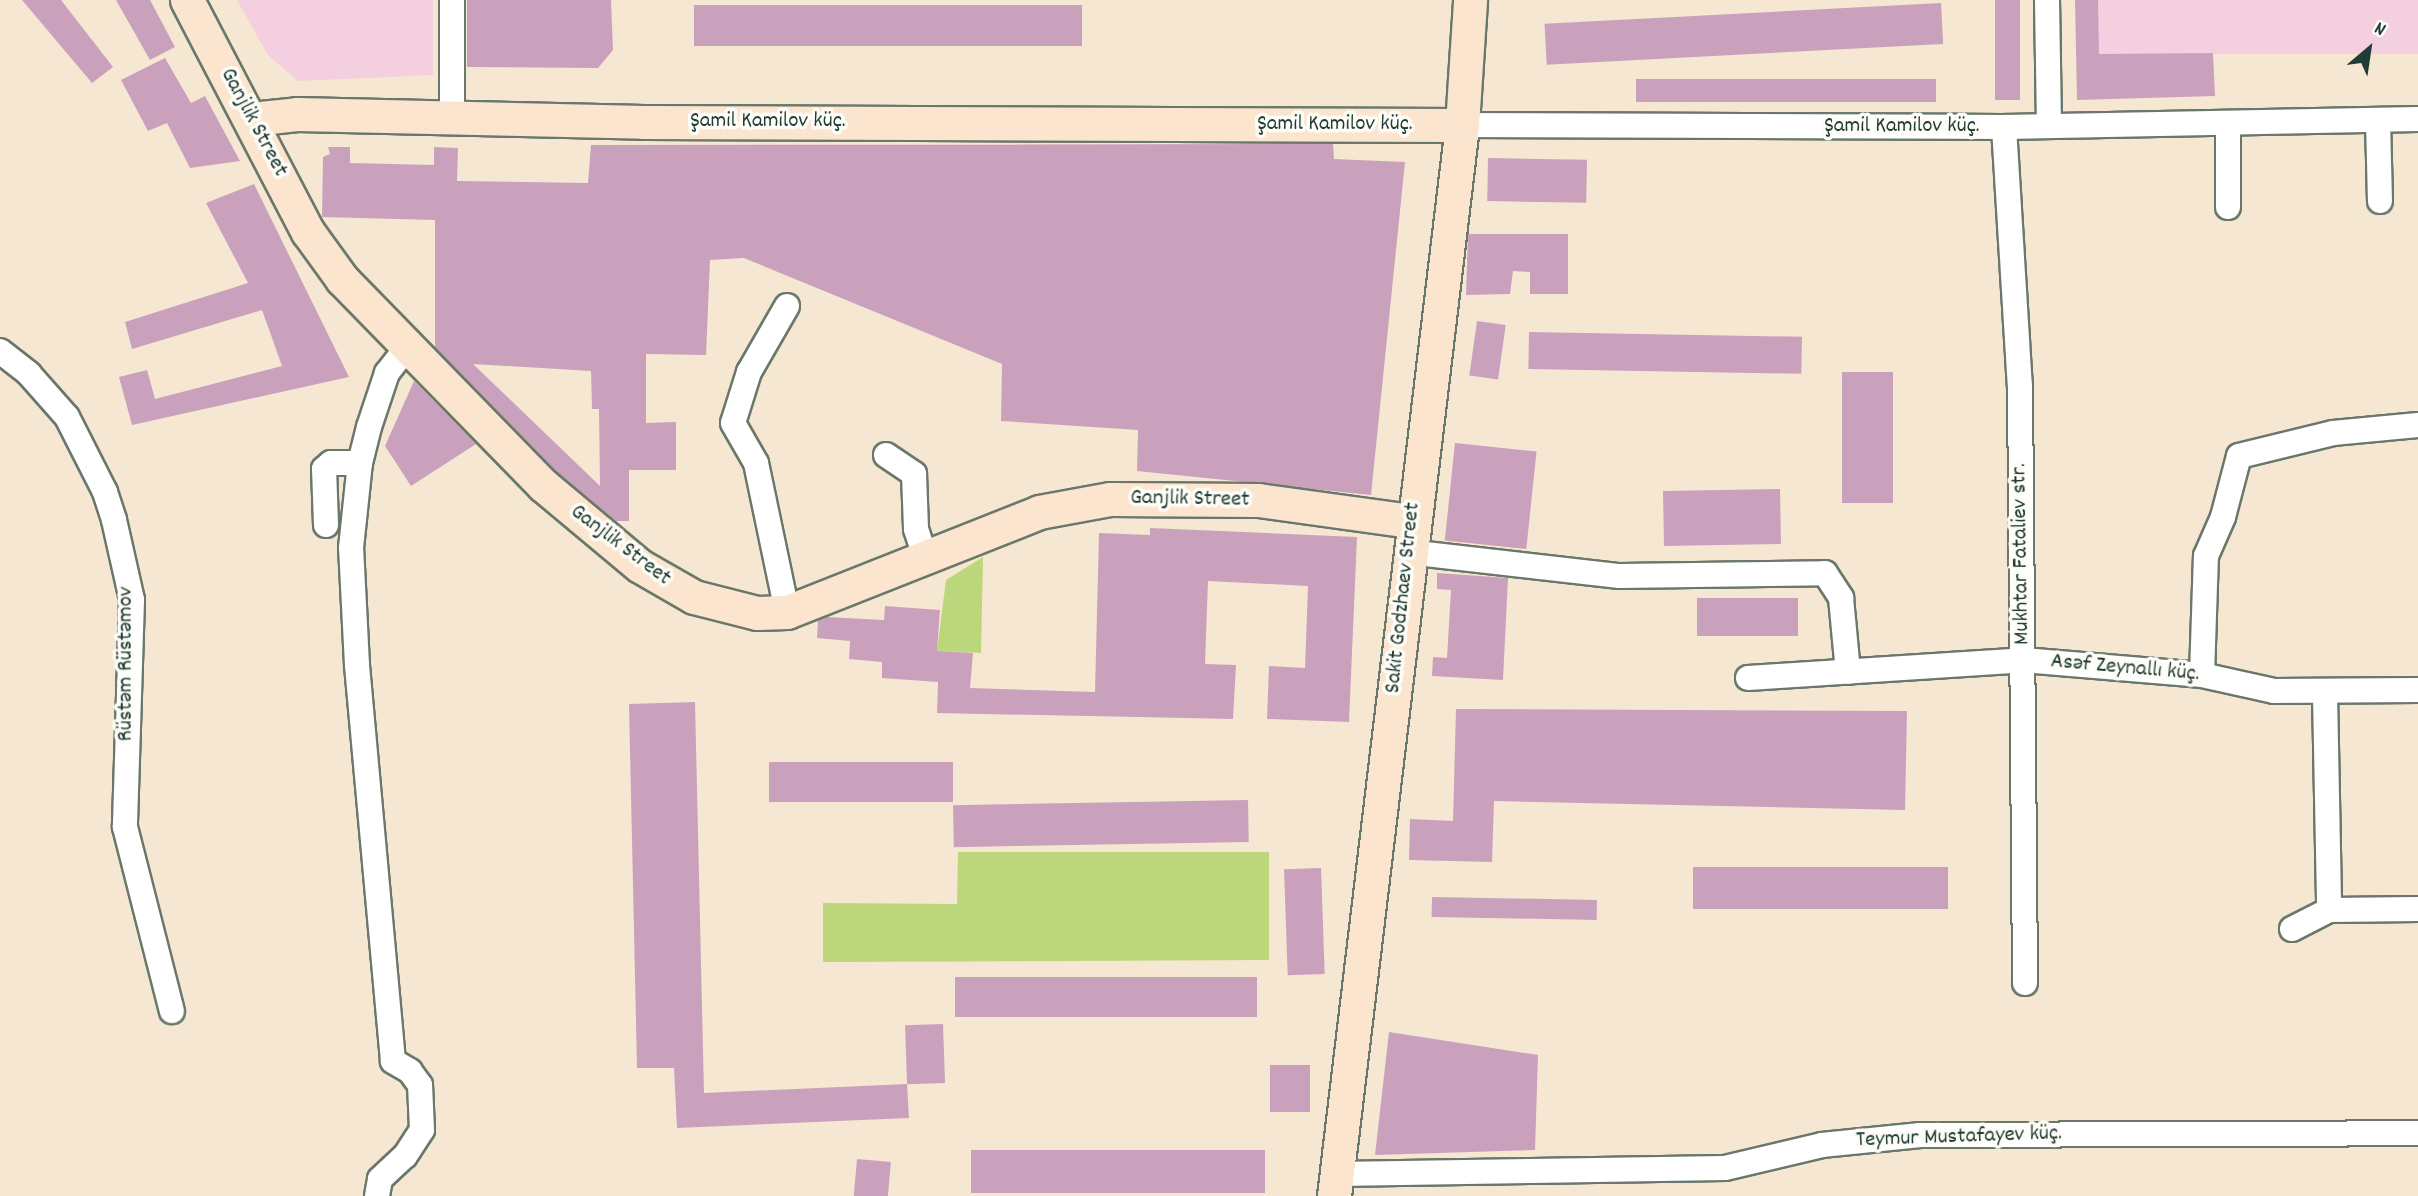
<!DOCTYPE html>
<meta charset="utf-8">
<style>
body{margin:0}
#map{position:relative;width:2418px;height:1196px;overflow:hidden;background:#f6e7d2;font-family:Dekko,sans-serif}
div>[style]{position:absolute}
[style*='--x']{left:calc(var(--x)*1px);top:calc(var(--y)*1px);width:calc(var(--w)*1px);rotate:calc(var(--a)*1deg)}
.built>*{inset:0;background:#f3cfdf;transform-origin:0 0}
.green>*{inset:0;background:#bcd67b}
.building>*{inset:0;background:#caa1bd;transform-origin:0 0}
.roads{filter:drop-shadow(2px 0 #6a786b) drop-shadow(-2px 0 #6a786b) drop-shadow(0 2px #6a786b) drop-shadow(0 -2px #6a786b)}
.street>*{height:24px;margin:-12px;padding:0 12px;transform-origin:12px;border-radius:12px;background:#fff}
.secondary>*{height:33px;margin:-16.5px;padding:0 16.5px;transform-origin:16.5px;border-radius:16.5px;background:#fbe5cf}
span{translate:-50% -50%;white-space:nowrap;text-align:center;line-height:1.15;-webkit-text-stroke:7px #fdfcf7;paint-order:stroke}
.street-label{font-size:23px;color:#1f3d34}
.north{position:absolute;left:2334px;top:14px;width:70px;height:70px;-webkit-text-stroke:5px #fdfcf7;paint-order:stroke;rotate:29deg;font-size:19px;font-weight:700;line-height:28px;text-align:center;color:#1f3d34}
.north::after{content:'';display:block;margin:auto;width:24px;height:32px;background:#1f3d34;clip-path:polygon(50% 0,100% 100%,50% 72%,0 100%)}
</style>
<div id="map">
<div class="built">
<i style="clip-path:polygon(237px 0,433px 0,433px 75px,298px 81px,268px 55px)"></i>
<i style="left:2098px;top:0;width:320px;height:54px"></i>
</div>
<div class="green">
<i style="clip-path:polygon(983px 557px,981px 653px,937px 651px,946px 580px)"></i>
<i style="clip-path:polygon(958px 852px,1269px 852px,1269px 960px,823px 962px,823px 903px,957px 904px)"></i>
</div>
<div class="building">
<i style="clip-path:polygon(22px 0,61px 0,113px 67px,92px 83px)"></i>
<i style="clip-path:polygon(116px 0,150px 0,175px 47px,150px 60px)"></i>
<i style="clip-path:polygon(467px 0,611px 0,613px 50px,598px 68px,467px 67px)"></i>
<i style="left:1995px;top:0;width:25px;height:100px"></i>
<i style="clip-path:polygon(2075px 0,2098px 0,2099px 54px,2213px 53px,2215px 96px,2077px 100px)"></i>
<i style="left:1941px;top:3px;width:41px;height:397px;rotate:87deg"></i>
<i style="left:1082px;top:5px;width:41px;height:388px;rotate:90deg"></i>
<i style="clip-path:polygon(165px 58px,191px 103px,205px 96px,240px 161px,190px 168px,167px 123px,148px 131px,121px 80px)"></i>
<i style="left:1936px;top:79px;width:23px;height:300px;rotate:90deg"></i>
<i style="clip-path:polygon(evenodd,1333px 144px,1334px 159px,1405px 162px,1371px 495px,1137px 471px,1138px 430px,1001px 421px,1002px 364px,744px 258px,710px 260px,706px 355px,646px 354px,646px 423px,676px 422px,676px 470px,629px 470px,629px 521px,616px 521px,556px 471px,435px 347px,435px 220px,322px 217px,323px 157px,330px 154px,328px 147px,350px 147px,350px 163px,434px 165px,434px 147px,458px 148px,457px 181px,588px 183px,591px 145px,1333px 144px,473px 364px,591px 371px,592px 409px,599px 409px,600px 486px,473px 364px)"></i>
<i style="left:1488px;top:158px;width:99px;height:43px;rotate:1deg"></i>
<i style="clip-path:polygon(254px 184px,349px 377px,132px 425px,119px 377px,147px 370px,155px 399px,282px 366px,262px 310px,132px 349px,125px 322px,248px 283px,206px 203px)"></i>
<i style="clip-path:polygon(1468px 234px,1568px 234px,1568px 294px,1530px 294px,1530px 272px,1513px 271px,1510px 294px,1466px 295px)"></i>
<i style="left:1477px;top:321px;width:29px;height:55px;rotate:8deg"></i>
<i style="left:1529px;top:332px;width:273px;height:37px;rotate:1deg"></i>
<i style="left:1842px;top:372px;width:51px;height:131px"></i>
<i style="clip-path:polygon(414px 381px,476px 444px,411px 486px,385px 446px)"></i>
<i style="left:1455px;top:443px;width:82px;height:98px;rotate:6deg"></i>
<i style="left:1780px;top:489px;width:55px;height:117px;rotate:89deg"></i>
<i style="clip-path:polygon(1150px 528px,1357px 537px,1349px 722px,1267px 719px,1269px 666px,1305px 668px,1308px 586px,1208px 581px,1205px 664px,1236px 665px,1233px 719px,937px 713px,938px 682px,882px 678px,882px 662px,849px 659px,850px 641px,817px 638px,818px 620px,827px 617px,884px 620px,885px 606px,940px 610px,937px 651px,973px 653px,970px 688px,1095px 692px,1099px 533px,1150px 535px)"></i>
<i style="clip-path:polygon(1437px 573px,1508px 578px,1503px 680px,1432px 676px,1433px 657px,1447px 658px,1451px 590px,1437px 589px)"></i>
<i style="left:1798px;top:598px;width:38px;height:101px;rotate:90deg"></i>
<i style="clip-path:polygon(695px 702px,704px 1093px,907px 1084px,909px 1118px,677px 1128px,674px 1068px,637px 1068px,629px 704px)"></i>
<i style="clip-path:polygon(1456px 709px,1907px 711px,1905px 810px,1494px 801px,1492px 862px,1409px 860px,1410px 819px,1453px 821px)"></i>
<i style="left:953px;top:762px;width:40px;height:184px;rotate:90deg"></i>
<i style="left:1248px;top:800px;width:42px;height:295px;rotate:89deg"></i>
<i style="left:1948px;top:867px;width:42px;height:255px;rotate:90deg"></i>
<i style="left:1321px;top:868px;width:106px;height:37px;rotate:88deg"></i>
<i style="left:1432px;top:897px;width:165px;height:20px;rotate:1deg"></i>
<i style="left:955px;top:977px;width:302px;height:40px"></i>
<i style="left:943px;top:1024px;width:59px;height:38px;rotate:88deg"></i>
<i style="clip-path:polygon(1389px 1032px,1538px 1055px,1535px 1150px,1375px 1155px)"></i>
<i style="left:1270px;top:1065px;width:40px;height:47px"></i>
<i style="left:1265px;top:1150px;width:43px;height:294px;rotate:90deg"></i>
<i style="left:857px;top:1159px;width:34px;height:37px;rotate:5deg"></i>
</div>
<div class="roads">
<div class="street">
<i style="--x:452;--y:0;--w:118;--a:90"></i>
<i style="--x:2047;--y:0;--w:125;--a:89.1"></i>
<i style="--x:2378;--y:120;--w:81;--a:88.6"></i>
<i style="--x:2228;--y:124;--w:83;--a:90"></i>
<i style="--x:1462;--y:125;--w:542;--a:0.21"></i>
<i style="--x:2004;--y:127;--w:414;--a:-1.1"></i>
<i style="--x:2004;--y:127;--w:258;--a:86.5"></i>
<i style="--x:2020;--y:385;--w:598;--a:89.52"></i>
<i style="--x:787;--y:306;--w:76;--a:119.9"></i>
<i style="--x:749;--y:372;--w:53;--a:107.4"></i>
<i style="--x:733;--y:423;--w:46;--a:60.1"></i>
<i style="--x:756;--y:463;--w:152;--a:78.2"></i>
<i style="--x:0;--y:351;--w:37;--a:38"></i>
<i style="--x:29;--y:374;--w:57;--a:48.5"></i>
<i style="--x:67;--y:417;--w:84;--a:63.1"></i>
<i style="--x:105;--y:492;--w:29;--a:72"></i>
<i style="--x:114;--y:520;--w:82;--a:77.3"></i>
<i style="--x:132;--y:600;--w:227;--a:91.8"></i>
<i style="--x:125;--y:827;--w:190;--a:75.7"></i>
<i style="--x:886;--y:455;--w:34;--a:34"></i>
<i style="--x:914;--y:474;--w:55;--a:87.9"></i>
<i style="--x:916;--y:529;--w:29;--a:72"></i>
<i style="--x:326;--y:525;--w:56;--a:-92"></i>
<i style="--x:324;--y:469;--w:9;--a:-41"></i>
<i style="--x:331;--y:463;--w:29;--a:0"></i>
<i style="--x:1408;--y:552;--w:213;--a:6.5"></i>
<i style="--x:1620;--y:576;--w:205;--a:-0.8"></i>
<i style="--x:1825;--y:573;--w:30;--a:57"></i>
<i style="--x:1841;--y:598;--w:74;--a:84.6"></i>
<i style="--x:2202;--y:675;--w:119;--a:-88.1"></i>
<i style="--x:2206;--y:556;--w:43;--a:-66.4"></i>
<i style="--x:2223;--y:517;--w:63;--a:-75.3"></i>
<i style="--x:2239;--y:456;--w:97;--a:-13.7"></i>
<i style="--x:2333;--y:433;--w:85;--a:-5.4"></i>
<i style="--x:1748;--y:678;--w:276;--a:-3.7"></i>
<i style="--x:2023;--y:660;--w:180;--a:4.8"></i>
<i style="--x:2202;--y:675;--w:74;--a:12.5"></i>
<i style="--x:2274;--y:691;--w:144;--a:-0.4"></i>
<i style="--x:2325;--y:693;--w:217;--a:88.9"></i>
<i style="--x:2329;--y:910;--w:89;--a:-0.6"></i>
<i style="--x:2292;--y:929;--w:42;--a:-27.2"></i>
<i style="--x:1336;--y:1174;--w:389;--a:-0.9"></i>
<i style="--x:1725;--y:1168;--w:100;--a:-13.3"></i>
<i style="--x:1822;--y:1145;--w:99;--a:-5.8"></i>
<i style="--x:1920;--y:1135;--w:498;--a:-0.2"></i>
<i style="--x:377;--y:1196;--w:17;--a:-80"></i>
<i style="--x:380;--y:1179;--w:34;--a:-43"></i>
<i style="--x:405;--y:1156;--w:31;--a:-57"></i>
<i style="--x:422;--y:1130;--w:45;--a:-92.5"></i>
<i style="--x:420;--y:1085;--w:17;--a:-126"></i>
<i style="--x:410;--y:1071;--w:20;--a:-150"></i>
<i style="--x:393;--y:1061;--w:398;--a:-95.2"></i>
<i style="--x:357;--y:665;--w:117;--a:-92.9"></i>
<i style="--x:351;--y:548;--w:85;--a:-84"></i>
<i style="--x:360;--y:463;--w:37;--a:-76"></i>
<i style="--x:369;--y:427;--w:57;--a:-71.6"></i>
<i style="--x:387;--y:373;--w:31;--a:-52"></i>
</div>
<div class="secondary">
<i style="--x:187;--y:0;--w:262;--a:62.5"></i>
<i style="--x:308;--y:232;--w:58;--a:54.1"></i>
<i style="--x:342;--y:279;--w:288;--a:45.7"></i>
<i style="--x:543;--y:485;--w:126;--a:39.9"></i>
<i style="--x:640;--y:566;--w:62;--a:29.9"></i>
<i style="--x:694;--y:597;--w:65;--a:14.3"></i>
<i style="--x:757;--y:613;--w:30;--a:-2"></i>
<i style="--x:787;--y:612;--w:271;--a:-21.6"></i>
<i style="--x:1039;--y:512;--w:72;--a:-10.4"></i>
<i style="--x:1110;--y:499;--w:148;--a:0.4"></i>
<i style="--x:1258;--y:500;--w:155;--a:7.8"></i>
<i style="--x:251;--y:119;--w:46;--a:-6.2"></i>
<i style="--x:297;--y:114;--w:347;--a:1.3"></i>
<i style="--x:644;--y:122;--w:818;--a:0.21"></i>
<i style="--x:1334;--y:1196;--w:1079;--a:-83.18"></i>
<i style="--x:1462;--y:125;--w:125;--a:-86.3"></i>
</div>
</div>
<div class="street-label">
<span style="left:768px;top:122px">Şamil Kamilov küç.</span>
<span style="left:253px;top:123px;rotate:62deg">Ganjlik Street</span>
<span style="left:1335px;top:125px">Şamil Kamilov küç.</span>
<span style="left:1902px;top:127px">Şamil Kamilov küç.</span>
<span style="left:1190px;top:500px;rotate:1deg">Ganjlik Street</span>
<span style="left:620px;top:546px;rotate:37deg">Ganjlik Street</span>
<span style="left:2022px;top:554px;rotate:-91deg">Mukhtar Fataliev str.</span>
<span style="left:1404px;top:598px;rotate:-84deg">Sakit Godzhaev Street</span>
<span style="left:127px;top:664px;rotate:-90deg">Rüstəm Rüstəmov</span>
<span style="left:2125px;top:669px;rotate:5deg">Asəf Zeynallı küç.</span>
<span style="left:1959px;top:1138px;rotate:-2deg">Teymur Mustafayev küç.</span>
</div>
<div class="north">N</div>
</div>
